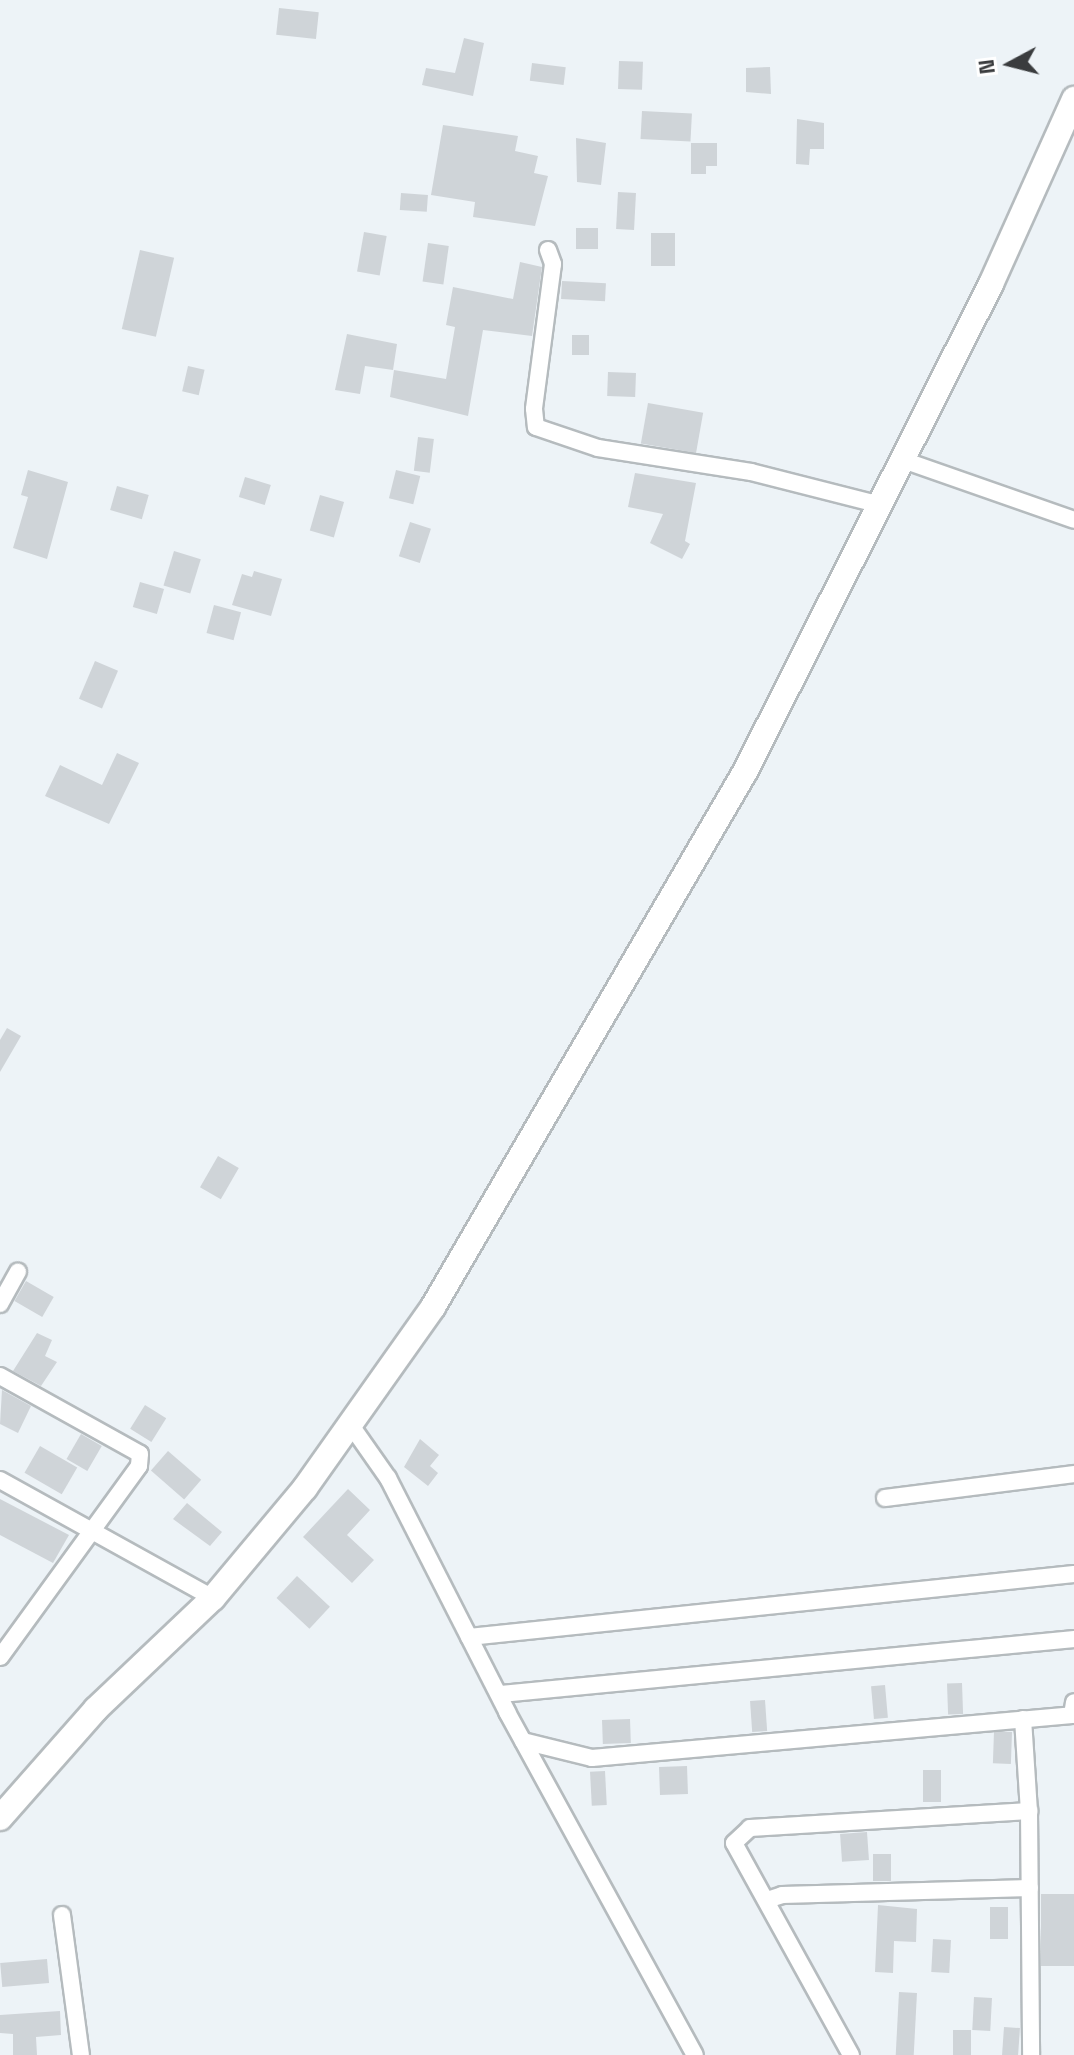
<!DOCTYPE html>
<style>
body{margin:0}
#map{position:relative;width:1074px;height:2055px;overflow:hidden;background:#edf3f7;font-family:"Space Grotesk",sans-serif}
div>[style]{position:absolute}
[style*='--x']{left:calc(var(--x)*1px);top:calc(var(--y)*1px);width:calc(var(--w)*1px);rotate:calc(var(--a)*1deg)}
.building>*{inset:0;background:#cfd4d8;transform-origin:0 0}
.roads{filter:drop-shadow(2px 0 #b5bbbe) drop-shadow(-2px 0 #b5bbbe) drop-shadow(0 2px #b5bbbe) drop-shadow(0 -2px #b5bbbe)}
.street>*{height:16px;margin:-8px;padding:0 8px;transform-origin:8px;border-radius:8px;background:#fff}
.secondary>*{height:24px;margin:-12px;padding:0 12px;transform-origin:12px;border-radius:12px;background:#fff}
span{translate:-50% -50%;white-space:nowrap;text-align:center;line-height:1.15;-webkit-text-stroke:6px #fff;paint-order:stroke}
.north{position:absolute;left:970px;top:24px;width:80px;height:80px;-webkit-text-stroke:6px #fff;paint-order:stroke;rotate:263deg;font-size:22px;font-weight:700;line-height:32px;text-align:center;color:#3a3c3e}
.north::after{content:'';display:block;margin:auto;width:28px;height:36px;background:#3a3c3e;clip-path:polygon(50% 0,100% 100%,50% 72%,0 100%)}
</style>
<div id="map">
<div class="building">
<i style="left:279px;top:8px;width:40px;height:27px;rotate:6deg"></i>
<i style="clip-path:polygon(464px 38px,484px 43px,473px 96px,422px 85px,426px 68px,455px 73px)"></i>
<i style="left:619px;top:61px;width:24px;height:28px;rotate:2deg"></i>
<i style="left:532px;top:63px;width:34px;height:18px;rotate:7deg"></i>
<i style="clip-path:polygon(770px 67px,771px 94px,746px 92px,746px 68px)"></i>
<i style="left:642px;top:111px;width:50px;height:28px;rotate:3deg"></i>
<i style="clip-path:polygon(797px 119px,824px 123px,824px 149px,810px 149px,809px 165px,796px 164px)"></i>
<i style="clip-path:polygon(443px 125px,518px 136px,515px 151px,538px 156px,534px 173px,548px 176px,535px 226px,473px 217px,475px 202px,431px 195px)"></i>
<i style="clip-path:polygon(576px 138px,606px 143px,601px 185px,577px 182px)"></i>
<i style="clip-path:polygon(691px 143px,717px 143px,717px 166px,706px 166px,706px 174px,691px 174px)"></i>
<i style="left:618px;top:192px;width:18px;height:37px;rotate:3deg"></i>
<i style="left:401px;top:193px;width:27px;height:17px;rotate:4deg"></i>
<i style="left:576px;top:228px;width:22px;height:21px"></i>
<i style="left:364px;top:232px;width:23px;height:40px;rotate:10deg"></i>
<i style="left:651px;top:233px;width:24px;height:33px"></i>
<i style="left:428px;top:243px;width:21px;height:39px;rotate:8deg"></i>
<i style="left:140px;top:250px;width:35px;height:81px;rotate:13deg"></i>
<i style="clip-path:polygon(520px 262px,542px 267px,532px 336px,483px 330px,468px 416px,390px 397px,394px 370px,446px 379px,455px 327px,446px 325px,453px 287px,513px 299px)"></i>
<i style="left:562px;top:281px;width:44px;height:18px;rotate:3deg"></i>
<i style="clip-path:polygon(347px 334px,397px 344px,393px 370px,365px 366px,360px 394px,335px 390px)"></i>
<i style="left:572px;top:335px;width:17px;height:20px"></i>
<i style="left:188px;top:366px;width:17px;height:26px;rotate:13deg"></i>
<i style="left:608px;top:372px;width:28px;height:24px;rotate:2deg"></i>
<i style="left:648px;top:403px;width:56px;height:41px;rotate:10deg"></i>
<i style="left:418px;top:437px;width:16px;height:34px;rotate:7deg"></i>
<i style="clip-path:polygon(28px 470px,68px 482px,47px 559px,13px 548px,28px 497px,21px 495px)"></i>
<i style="left:396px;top:470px;width:25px;height:29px;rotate:14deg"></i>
<i style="clip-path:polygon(635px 473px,696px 483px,685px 541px,690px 544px,682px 559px,650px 543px,663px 514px,628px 507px)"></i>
<i style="left:245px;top:477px;width:27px;height:21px;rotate:17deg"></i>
<i style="left:117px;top:486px;width:33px;height:25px;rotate:16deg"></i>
<i style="left:320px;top:495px;width:25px;height:37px;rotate:16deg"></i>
<i style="left:410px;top:522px;width:22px;height:36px;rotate:18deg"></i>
<i style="left:174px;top:551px;width:28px;height:36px;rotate:17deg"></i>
<i style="clip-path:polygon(254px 571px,282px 579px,271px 616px,232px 605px,242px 574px,252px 577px)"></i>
<i style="left:140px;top:582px;width:25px;height:26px;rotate:16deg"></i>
<i style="left:214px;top:605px;width:28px;height:29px;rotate:15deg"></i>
<i style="left:95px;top:661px;width:25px;height:41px;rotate:23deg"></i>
<i style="clip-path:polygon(117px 753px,139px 763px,109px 824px,45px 796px,60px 765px,102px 785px)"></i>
<i style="clip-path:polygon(7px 1028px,21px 1036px,0 1072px,0 1040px)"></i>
<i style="left:218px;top:1156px;width:24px;height:36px;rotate:30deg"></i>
<i style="left:26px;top:1281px;width:32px;height:23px;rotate:30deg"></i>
<i style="clip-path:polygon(37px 1333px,52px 1340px,45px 1356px,57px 1362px,41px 1386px,13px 1371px)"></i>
<i style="clip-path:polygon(2px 1390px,31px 1406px,18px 1433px,0 1424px)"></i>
<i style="left:145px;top:1405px;width:25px;height:28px;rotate:32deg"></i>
<i style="left:81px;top:1434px;width:24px;height:29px;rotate:30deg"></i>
<i style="clip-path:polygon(420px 1439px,439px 1455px,430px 1466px,438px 1473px,428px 1486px,404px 1467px)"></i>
<i style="left:40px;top:1446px;width:43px;height:31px;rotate:30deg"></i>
<i style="left:168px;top:1451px;width:44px;height:26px;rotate:41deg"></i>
<i style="clip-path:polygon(348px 1489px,370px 1510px,347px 1535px,374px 1560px,352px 1583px,303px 1537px)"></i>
<i style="clip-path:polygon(0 1499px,69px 1535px,53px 1563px,0 1535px)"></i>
<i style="clip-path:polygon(187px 1503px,222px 1532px,210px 1546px,173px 1519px)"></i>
<i style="left:297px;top:1576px;width:45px;height:30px;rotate:43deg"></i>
<i style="left:962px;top:1683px;width:31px;height:15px;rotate:88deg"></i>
<i style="left:885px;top:1685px;width:33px;height:14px;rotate:85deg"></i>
<i style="left:765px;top:1700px;width:31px;height:15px;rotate:86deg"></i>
<i style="left:630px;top:1719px;width:24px;height:28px;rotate:88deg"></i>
<i style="left:1012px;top:1732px;width:32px;height:18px;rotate:92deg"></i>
<i style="left:687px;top:1766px;width:28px;height:28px;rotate:88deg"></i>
<i style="left:923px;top:1770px;width:18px;height:32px"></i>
<i style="left:605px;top:1771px;width:34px;height:15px;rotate:87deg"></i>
<i style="left:867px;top:1832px;width:28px;height:27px;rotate:86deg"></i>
<i style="left:873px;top:1854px;width:18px;height:27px"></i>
<i style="left:1074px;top:1894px;width:72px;height:33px;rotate:90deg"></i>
<i style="clip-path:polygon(878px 1905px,917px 1909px,916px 1942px,894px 1941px,893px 1973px,875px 1972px)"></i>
<i style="left:990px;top:1907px;width:18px;height:32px"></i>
<i style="left:933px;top:1939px;width:18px;height:33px;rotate:3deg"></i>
<i style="left:47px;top:1959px;width:24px;height:47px;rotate:85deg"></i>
<i style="left:899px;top:1992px;width:18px;height:63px;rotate:3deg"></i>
<i style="left:974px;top:1997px;width:18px;height:33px;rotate:3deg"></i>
<i style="clip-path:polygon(60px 2011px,61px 2035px,36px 2037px,37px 2055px,13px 2055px,13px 2034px,0 2033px,0 2015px)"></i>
<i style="left:1004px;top:2027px;width:16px;height:28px;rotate:4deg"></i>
<i style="left:953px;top:2030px;width:18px;height:25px"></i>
</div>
<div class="roads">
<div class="street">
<i style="--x:548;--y:250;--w:15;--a:70"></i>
<i style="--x:553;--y:264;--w:146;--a:97.5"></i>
<i style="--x:534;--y:409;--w:18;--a:84"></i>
<i style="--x:536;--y:427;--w:65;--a:18.7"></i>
<i style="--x:598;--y:448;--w:155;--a:8.9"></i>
<i style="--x:751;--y:472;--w:133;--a:14.3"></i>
<i style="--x:903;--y:460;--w:181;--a:19.3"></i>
<i style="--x:0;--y:1304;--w:37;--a:-61"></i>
<i style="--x:0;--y:1376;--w:160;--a:29.1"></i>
<i style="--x:140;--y:1454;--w:12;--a:95"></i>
<i style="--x:139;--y:1466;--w:236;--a:126"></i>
<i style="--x:350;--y:1424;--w:66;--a:54.9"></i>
<i style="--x:388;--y:1478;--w:263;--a:63"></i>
<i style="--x:507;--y:1712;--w:391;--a:61.3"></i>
<i style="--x:0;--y:1480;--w:244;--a:29"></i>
<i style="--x:885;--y:1498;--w:191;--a:-7.2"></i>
<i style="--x:469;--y:1637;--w:608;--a:-5.94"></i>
<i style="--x:501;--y:1694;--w:576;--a:-5.48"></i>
<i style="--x:1023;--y:1719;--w:92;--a:86.3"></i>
<i style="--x:1029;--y:1811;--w:244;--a:89.5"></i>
<i style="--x:523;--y:1741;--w:71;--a:13.8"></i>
<i style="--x:592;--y:1758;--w:482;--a:-5.1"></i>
<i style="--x:1072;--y:1715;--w:13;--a:-81"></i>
<i style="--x:767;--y:1900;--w:16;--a:-18"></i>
<i style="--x:782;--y:1895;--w:248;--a:-1.6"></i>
<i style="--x:62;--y:1915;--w:141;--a:82.3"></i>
<i style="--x:851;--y:2055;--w:242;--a:-118.9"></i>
<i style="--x:734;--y:1843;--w:22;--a:-43"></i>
<i style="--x:750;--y:1828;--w:280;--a:-3.5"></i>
</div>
<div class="secondary">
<i style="--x:0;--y:1818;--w:145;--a:-48.6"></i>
<i style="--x:96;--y:1709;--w:161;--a:-43.5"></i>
<i style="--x:213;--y:1598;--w:143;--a:-50.1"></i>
<i style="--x:305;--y:1488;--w:222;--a:-54.7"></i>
<i style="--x:433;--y:1307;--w:622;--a:-59.76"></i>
<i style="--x:746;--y:770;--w:544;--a:-63.25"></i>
<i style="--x:991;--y:284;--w:203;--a:-65.8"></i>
</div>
</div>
<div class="north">N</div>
</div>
